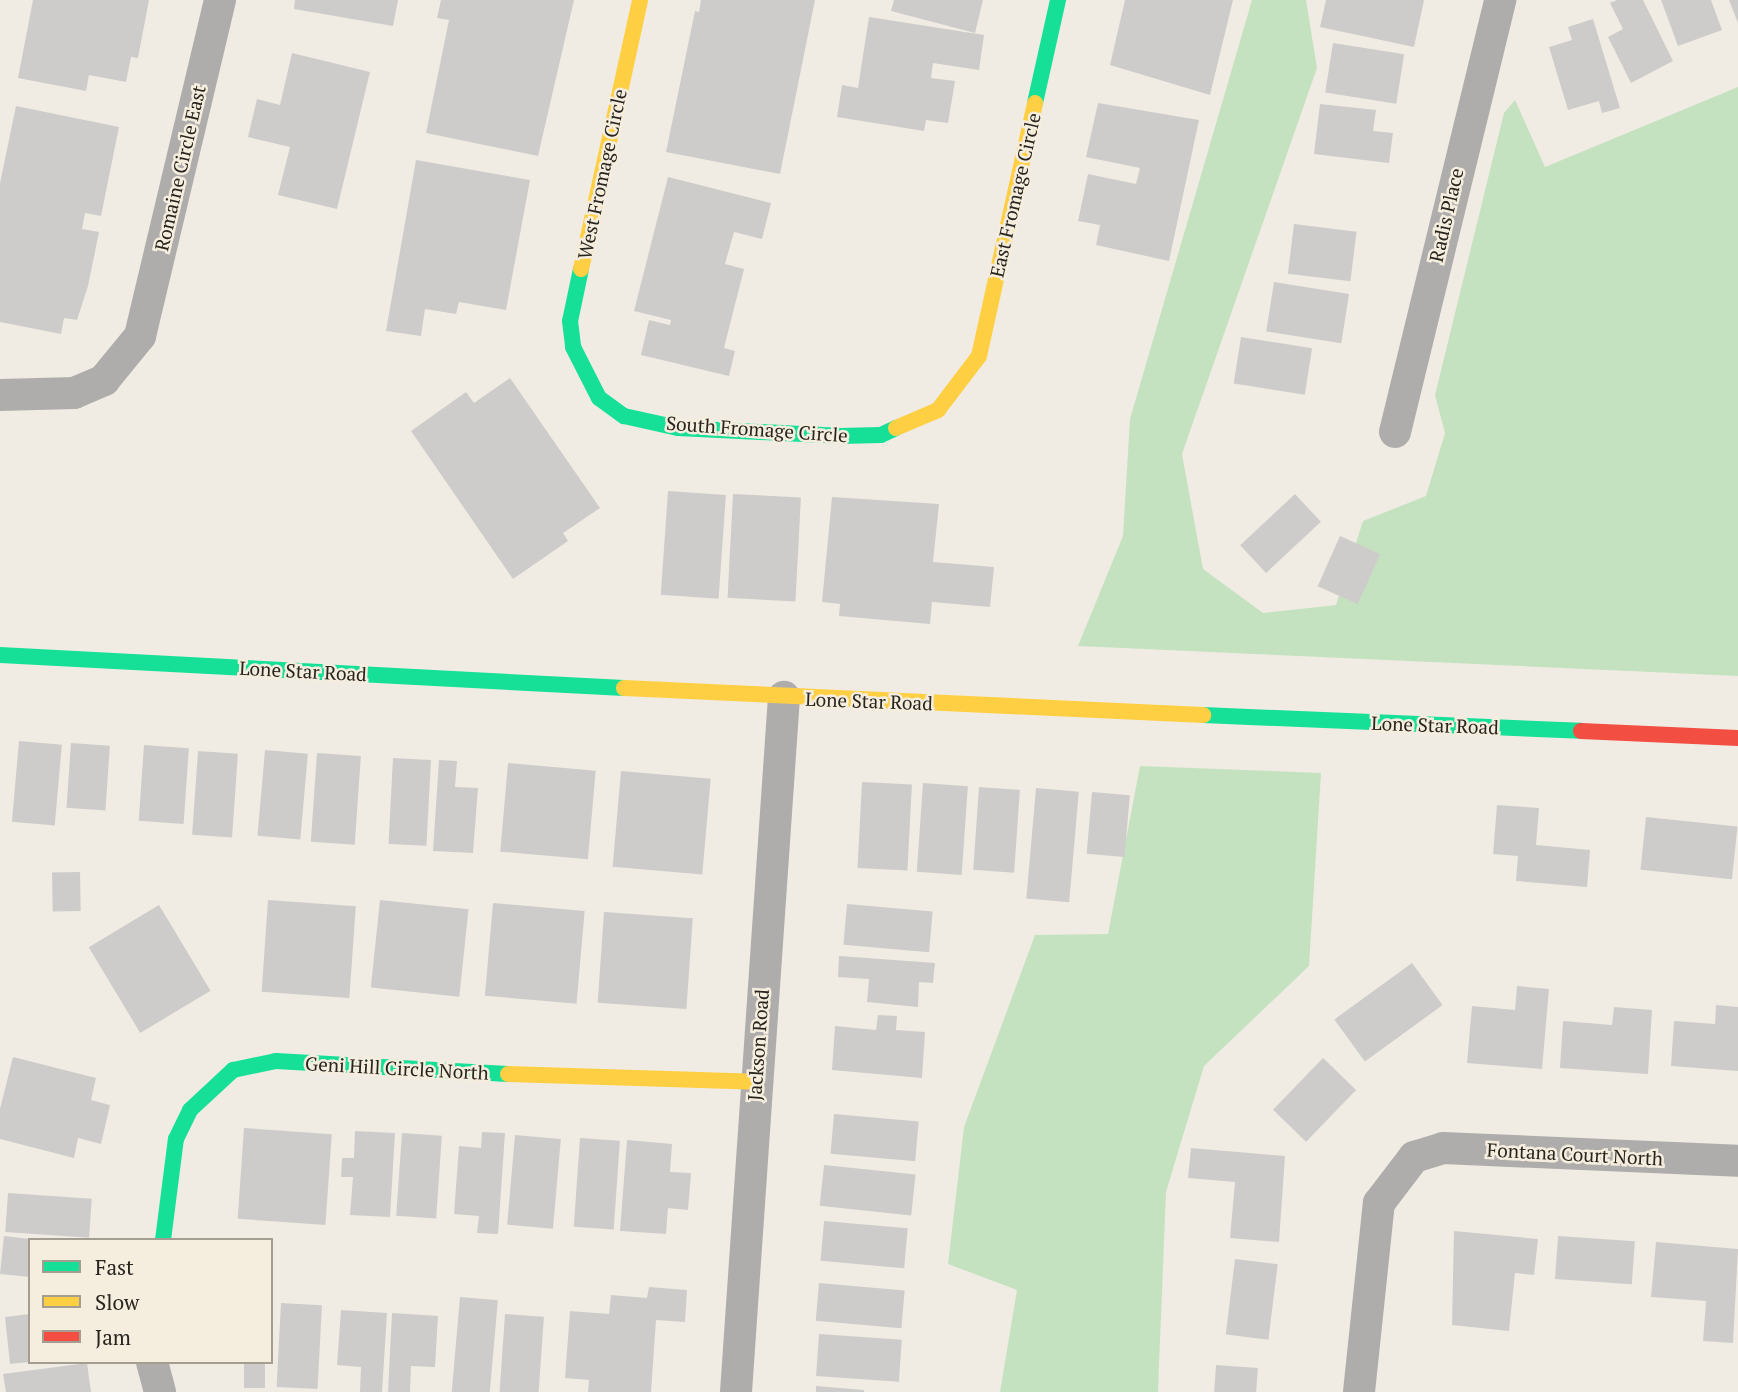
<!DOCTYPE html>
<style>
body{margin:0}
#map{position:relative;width:1738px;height:1392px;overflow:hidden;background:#f0ece3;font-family:"PT Serif",serif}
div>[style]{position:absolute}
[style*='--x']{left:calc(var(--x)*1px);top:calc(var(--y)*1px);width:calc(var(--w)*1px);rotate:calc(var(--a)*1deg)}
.green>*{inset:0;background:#c5e2c0}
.building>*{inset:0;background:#ceccca;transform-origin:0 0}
.street>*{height:32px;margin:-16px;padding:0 16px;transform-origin:16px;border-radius:16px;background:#afadab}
.fast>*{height:16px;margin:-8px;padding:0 8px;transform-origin:8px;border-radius:8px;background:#16e098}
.slow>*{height:16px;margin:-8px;padding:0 8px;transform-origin:8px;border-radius:8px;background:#ffcf43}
.jam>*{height:16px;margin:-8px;padding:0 8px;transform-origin:8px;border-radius:8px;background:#f24e42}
span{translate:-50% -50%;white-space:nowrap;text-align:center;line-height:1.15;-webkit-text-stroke:5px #f5edde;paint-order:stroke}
.street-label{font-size:19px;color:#28251f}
.legend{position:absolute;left:28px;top:1238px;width:245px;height:126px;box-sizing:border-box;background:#f5edde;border:2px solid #a39d92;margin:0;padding:9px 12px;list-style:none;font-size:21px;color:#28251f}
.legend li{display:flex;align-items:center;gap:14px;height:35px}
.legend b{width:35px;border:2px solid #a39d92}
</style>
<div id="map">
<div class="green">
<i style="clip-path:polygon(1252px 0,1306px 0,1317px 68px,1182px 454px,1203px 569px,1263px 613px,1336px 605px,1363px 521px,1426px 496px,1445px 433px,1435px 395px,1504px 113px,1515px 100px,1545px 167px,1738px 87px,1738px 676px,1078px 646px,1123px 536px,1130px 419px)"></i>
<i style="clip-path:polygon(1140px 766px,1321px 773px,1309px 966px,1204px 1066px,1166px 1192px,1158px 1392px,1000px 1392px,1017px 1290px,948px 1264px,964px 1127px,1035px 935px,1108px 934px)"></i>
</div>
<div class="building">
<i style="clip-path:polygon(33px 0,149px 0,138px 58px,131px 57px,126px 82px,89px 75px,86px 91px,18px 78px)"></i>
<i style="clip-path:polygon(295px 0,398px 0,393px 26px,294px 9px)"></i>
<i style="clip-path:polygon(441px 0,574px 0,538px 156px,426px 133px,449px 20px,437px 18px)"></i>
<i style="clip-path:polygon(701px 0,815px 0,780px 174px,666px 152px,695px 11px,699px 12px)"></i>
<i style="clip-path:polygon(894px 0,983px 0,975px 33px,891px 11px)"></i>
<i style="clip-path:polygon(1125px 0,1233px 0,1210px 95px,1110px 65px)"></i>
<i style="clip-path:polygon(1326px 0,1424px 0,1414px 47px,1320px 27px)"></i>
<i style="clip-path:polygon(1617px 0,1643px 0,1673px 61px,1631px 83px,1608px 37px,1623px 29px,1610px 3px)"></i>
<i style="clip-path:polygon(1661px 0,1711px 0,1722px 30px,1678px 46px)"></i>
<i style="clip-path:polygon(1729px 0,1738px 0,1738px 23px)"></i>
<i style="clip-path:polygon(869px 17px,984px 35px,979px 70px,933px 63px,931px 78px,955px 81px,948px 123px,926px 120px,924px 131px,837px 117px,842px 85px,858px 88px)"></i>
<i style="clip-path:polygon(1593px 19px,1620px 108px,1602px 113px,1599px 101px,1568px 110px,1549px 47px,1572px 40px,1568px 27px)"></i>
<i style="left:1333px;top:43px;width:72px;height:50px;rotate:9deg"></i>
<i style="clip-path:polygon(292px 53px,370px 72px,337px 209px,278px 195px,290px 147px,248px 137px,257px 99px,280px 105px)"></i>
<i style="clip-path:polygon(1098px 103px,1199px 120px,1169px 261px,1096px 245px,1100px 225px,1078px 221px,1088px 174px,1136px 184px,1140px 168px,1086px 157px)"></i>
<i style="clip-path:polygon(1320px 104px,1376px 110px,1373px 131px,1393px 133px,1389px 163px,1314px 154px)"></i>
<i style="clip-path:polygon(16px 106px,119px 127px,101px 216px,85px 213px,82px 229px,99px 232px,88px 286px,77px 320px,64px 318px,61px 334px,0 322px,0 183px)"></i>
<i style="clip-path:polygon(416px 160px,530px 180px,506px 310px,459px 302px,456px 314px,425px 309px,421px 336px,386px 331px)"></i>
<i style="clip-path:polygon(668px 177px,771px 203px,762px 239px,734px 232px,725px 264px,744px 269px,724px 348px,735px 351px,729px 376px,641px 355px,649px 320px,670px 325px,671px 320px,634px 311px)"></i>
<i style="left:1294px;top:224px;width:63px;height:50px;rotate:7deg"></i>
<i style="left:1274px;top:282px;width:76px;height:50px;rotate:9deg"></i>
<i style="left:1241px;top:337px;width:72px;height:47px;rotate:9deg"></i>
<i style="clip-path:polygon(510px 378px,600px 508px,563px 533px,568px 541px,513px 579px,411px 431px,466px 392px,474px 403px)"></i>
<i style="left:668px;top:491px;width:58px;height:104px;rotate:4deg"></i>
<i style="left:733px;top:494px;width:68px;height:104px;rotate:3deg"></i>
<i style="left:1295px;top:494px;width:38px;height:75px;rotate:47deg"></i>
<i style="clip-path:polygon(832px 497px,939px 504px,933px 562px,994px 567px,990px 607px,932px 602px,930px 624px,839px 616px,840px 604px,822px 602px)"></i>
<i style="left:1340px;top:536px;width:44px;height:55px;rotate:24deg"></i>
<i style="left:19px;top:741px;width:43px;height:81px;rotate:5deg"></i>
<i style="left:71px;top:743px;width:39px;height:65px;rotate:4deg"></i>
<i style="left:144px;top:745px;width:45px;height:76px;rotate:4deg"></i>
<i style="left:265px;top:750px;width:43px;height:86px;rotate:5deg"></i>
<i style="left:198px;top:751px;width:40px;height:84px;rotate:4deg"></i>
<i style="left:317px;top:753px;width:44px;height:89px;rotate:4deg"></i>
<i style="left:393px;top:758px;width:38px;height:86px;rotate:3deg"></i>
<i style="clip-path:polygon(439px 760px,457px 761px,455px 787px,478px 788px,473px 853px,433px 851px)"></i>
<i style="left:508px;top:763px;width:88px;height:89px;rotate:5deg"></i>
<i style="left:621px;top:771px;width:90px;height:96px;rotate:5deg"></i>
<i style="left:862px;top:782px;width:50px;height:86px;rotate:3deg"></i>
<i style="left:923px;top:783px;width:45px;height:89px;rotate:4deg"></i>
<i style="left:979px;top:787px;width:41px;height:83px;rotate:4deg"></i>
<i style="left:1036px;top:788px;width:43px;height:111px;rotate:5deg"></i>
<i style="left:1092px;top:792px;width:38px;height:62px;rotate:5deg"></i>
<i style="clip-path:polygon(1497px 805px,1539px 808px,1536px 845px,1590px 850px,1587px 887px,1516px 881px,1518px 856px,1493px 854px)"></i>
<i style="left:1646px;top:817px;width:92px;height:53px;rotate:6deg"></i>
<i style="left:80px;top:872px;width:39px;height:28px;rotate:89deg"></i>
<i style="left:268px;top:900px;width:88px;height:92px;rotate:4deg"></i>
<i style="left:380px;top:900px;width:89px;height:88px;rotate:6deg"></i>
<i style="left:493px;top:903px;width:92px;height:93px;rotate:5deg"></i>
<i style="left:847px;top:904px;width:86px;height:41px;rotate:5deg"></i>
<i style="left:159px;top:905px;width:100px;height:82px;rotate:59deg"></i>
<i style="left:604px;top:912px;width:89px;height:91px;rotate:4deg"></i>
<i style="clip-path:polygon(839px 956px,935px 963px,933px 983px,919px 982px,918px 1007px,867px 1002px,869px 979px,838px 977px)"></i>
<i style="left:1412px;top:963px;width:52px;height:96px;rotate:54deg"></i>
<i style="clip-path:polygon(1517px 986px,1549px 989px,1542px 1069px,1467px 1063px,1472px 1006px,1515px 1010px)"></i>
<i style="clip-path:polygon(1716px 1005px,1738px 1007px,1738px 1071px,1671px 1066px,1674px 1021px,1715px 1024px)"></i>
<i style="clip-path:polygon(1614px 1007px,1652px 1010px,1648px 1074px,1560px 1068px,1563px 1021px,1612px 1025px)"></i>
<i style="clip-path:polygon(878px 1015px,897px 1016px,896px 1030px,925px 1032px,922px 1078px,832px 1070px,835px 1026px,876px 1030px)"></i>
<i style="clip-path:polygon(13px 1057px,96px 1078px,91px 1100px,110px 1105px,101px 1144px,78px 1138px,74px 1158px,0 1139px,0 1109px)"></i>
<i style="left:1323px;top:1058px;width:46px;height:72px;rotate:44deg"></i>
<i style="left:834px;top:1114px;width:85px;height:40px;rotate:5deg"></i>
<i style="left:244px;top:1128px;width:88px;height:91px;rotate:4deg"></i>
<i style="clip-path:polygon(355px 1131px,395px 1133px,390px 1217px,350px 1215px,353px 1177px,341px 1177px,342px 1158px,354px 1158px)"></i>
<i style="clip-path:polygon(482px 1132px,505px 1133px,498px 1234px,477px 1233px,479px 1216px,454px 1214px,459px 1146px,481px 1148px)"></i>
<i style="left:402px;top:1133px;width:40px;height:83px;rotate:4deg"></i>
<i style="left:515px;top:1135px;width:46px;height:90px;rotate:5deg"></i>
<i style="left:580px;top:1138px;width:40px;height:89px;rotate:4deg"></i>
<i style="clip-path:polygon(627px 1140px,672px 1144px,670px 1172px,691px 1173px,688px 1210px,668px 1208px,666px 1234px,620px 1231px)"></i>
<i style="clip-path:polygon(1191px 1148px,1285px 1156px,1279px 1242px,1230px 1238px,1235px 1182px,1188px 1178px)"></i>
<i style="left:824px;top:1165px;width:92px;height:41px;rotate:6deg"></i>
<i style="left:8px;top:1193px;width:84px;height:39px;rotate:4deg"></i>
<i style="left:824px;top:1221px;width:84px;height:40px;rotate:5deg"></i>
<i style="clip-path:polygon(1454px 1231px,1538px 1239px,1534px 1275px,1515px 1273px,1509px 1331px,1452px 1325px)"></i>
<i style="clip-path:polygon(4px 1236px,30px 1239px,30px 1277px,0 1274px)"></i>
<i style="left:1558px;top:1236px;width:77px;height:43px;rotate:4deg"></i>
<i style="clip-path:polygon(1656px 1242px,1738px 1249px,1733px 1343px,1703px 1341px,1706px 1301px,1651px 1297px)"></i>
<i style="left:1235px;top:1259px;width:43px;height:76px;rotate:7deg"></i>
<i style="left:819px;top:1283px;width:86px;height:38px;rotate:5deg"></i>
<i style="clip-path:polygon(649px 1287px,687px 1290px,685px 1322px,656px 1320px,651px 1392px,588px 1392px,589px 1380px,565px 1378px,570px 1311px,609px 1314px,611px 1295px,647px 1298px)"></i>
<i style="left:460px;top:1297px;width:38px;height:95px;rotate:5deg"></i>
<i style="left:281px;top:1303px;width:41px;height:84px;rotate:3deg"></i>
<i style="clip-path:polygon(341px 1310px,387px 1313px,382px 1392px,360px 1392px,361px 1367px,337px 1365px)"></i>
<i style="clip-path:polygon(392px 1313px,438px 1316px,435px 1367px,411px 1366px,410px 1392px,388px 1392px)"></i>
<i style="clip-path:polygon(30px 1314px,30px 1362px,10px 1364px,5px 1317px)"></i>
<i style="left:505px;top:1314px;width:39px;height:78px;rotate:4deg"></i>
<i style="left:819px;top:1334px;width:83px;height:42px;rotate:4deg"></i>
<i style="left:244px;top:1362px;width:21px;height:26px"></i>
<i style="clip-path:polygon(87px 1363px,91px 1392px,6px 1392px,3px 1374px)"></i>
<i style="left:1216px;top:1365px;width:42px;height:27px;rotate:4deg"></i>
<i style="clip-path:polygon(816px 1386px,864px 1390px,864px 1392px,816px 1392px)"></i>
</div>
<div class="street">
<i style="--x:0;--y:395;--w:74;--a:-1.5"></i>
<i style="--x:74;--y:393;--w:33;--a:-23"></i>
<i style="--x:104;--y:380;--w:57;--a:-50.7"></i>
<i style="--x:140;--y:336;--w:345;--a:-76.6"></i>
<i style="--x:1395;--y:432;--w:445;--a:-76.3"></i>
<i style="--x:152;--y:1362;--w:31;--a:75"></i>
<i style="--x:736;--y:1392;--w:697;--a:-86.05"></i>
<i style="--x:1359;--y:1392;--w:190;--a:-84"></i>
<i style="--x:1379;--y:1203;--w:58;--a:-52.7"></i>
<i style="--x:1414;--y:1157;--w:30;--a:-17"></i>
<i style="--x:1443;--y:1148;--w:295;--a:2.5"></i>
</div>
<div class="fast">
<i style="--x:1035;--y:103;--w:106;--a:-77.4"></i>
<i style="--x:581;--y:269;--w:53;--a:101.9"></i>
<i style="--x:570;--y:321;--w:26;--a:83"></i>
<i style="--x:573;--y:347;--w:57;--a:63"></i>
<i style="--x:599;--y:398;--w:31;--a:36"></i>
<i style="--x:624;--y:416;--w:55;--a:12.5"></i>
<i style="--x:678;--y:428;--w:161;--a:2.8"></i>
<i style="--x:839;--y:436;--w:42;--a:-1.4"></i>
<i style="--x:881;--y:435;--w:17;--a:-25"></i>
<i style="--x:0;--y:655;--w:625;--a:3.03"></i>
<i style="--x:1203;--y:715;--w:378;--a:2.4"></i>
<i style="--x:163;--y:1240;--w:102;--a:-82.7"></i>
<i style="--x:176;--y:1139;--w:32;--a:-64"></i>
<i style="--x:190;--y:1110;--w:59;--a:-42.9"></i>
<i style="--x:233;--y:1070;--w:44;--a:-11.8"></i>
<i style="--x:276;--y:1061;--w:232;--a:3.2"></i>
</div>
<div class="slow">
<i style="--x:581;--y:269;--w:275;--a:-77.6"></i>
<i style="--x:896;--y:428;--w:46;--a:-23.2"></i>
<i style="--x:938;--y:410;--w:68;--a:-52.8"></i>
<i style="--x:979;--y:356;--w:259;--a:-77.5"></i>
<i style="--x:624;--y:688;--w:580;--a:2.67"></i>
<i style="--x:508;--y:1074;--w:248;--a:1.8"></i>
</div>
<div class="jam">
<i style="--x:1581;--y:731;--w:157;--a:2.6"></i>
</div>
<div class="street-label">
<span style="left:180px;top:168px;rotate:-77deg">Romaine Circle East</span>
<span style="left:602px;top:174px;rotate:-78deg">West Fromage Circle</span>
<span style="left:1015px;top:195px;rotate:-77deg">East Fromage Circle</span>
<span style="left:1446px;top:215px;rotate:-77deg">Radis Place</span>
<span style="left:757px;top:429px;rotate:4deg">South Fromage Circle</span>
<span style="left:303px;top:671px;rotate:3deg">Lone Star Road</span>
<span style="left:869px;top:701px;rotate:2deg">Lone Star Road</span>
<span style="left:1435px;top:725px;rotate:2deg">Lone Star Road</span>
<span style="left:758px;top:1045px;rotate:-86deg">Jackson Road</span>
<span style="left:397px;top:1068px;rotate:3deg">Geni Hill Circle North</span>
<span style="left:1575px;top:1154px;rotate:3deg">Fontana Court North</span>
</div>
<ul class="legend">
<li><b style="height:9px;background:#16e098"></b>Fast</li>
<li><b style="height:9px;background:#ffcf43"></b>Slow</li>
<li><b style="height:9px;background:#f24e42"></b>Jam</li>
</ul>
</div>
